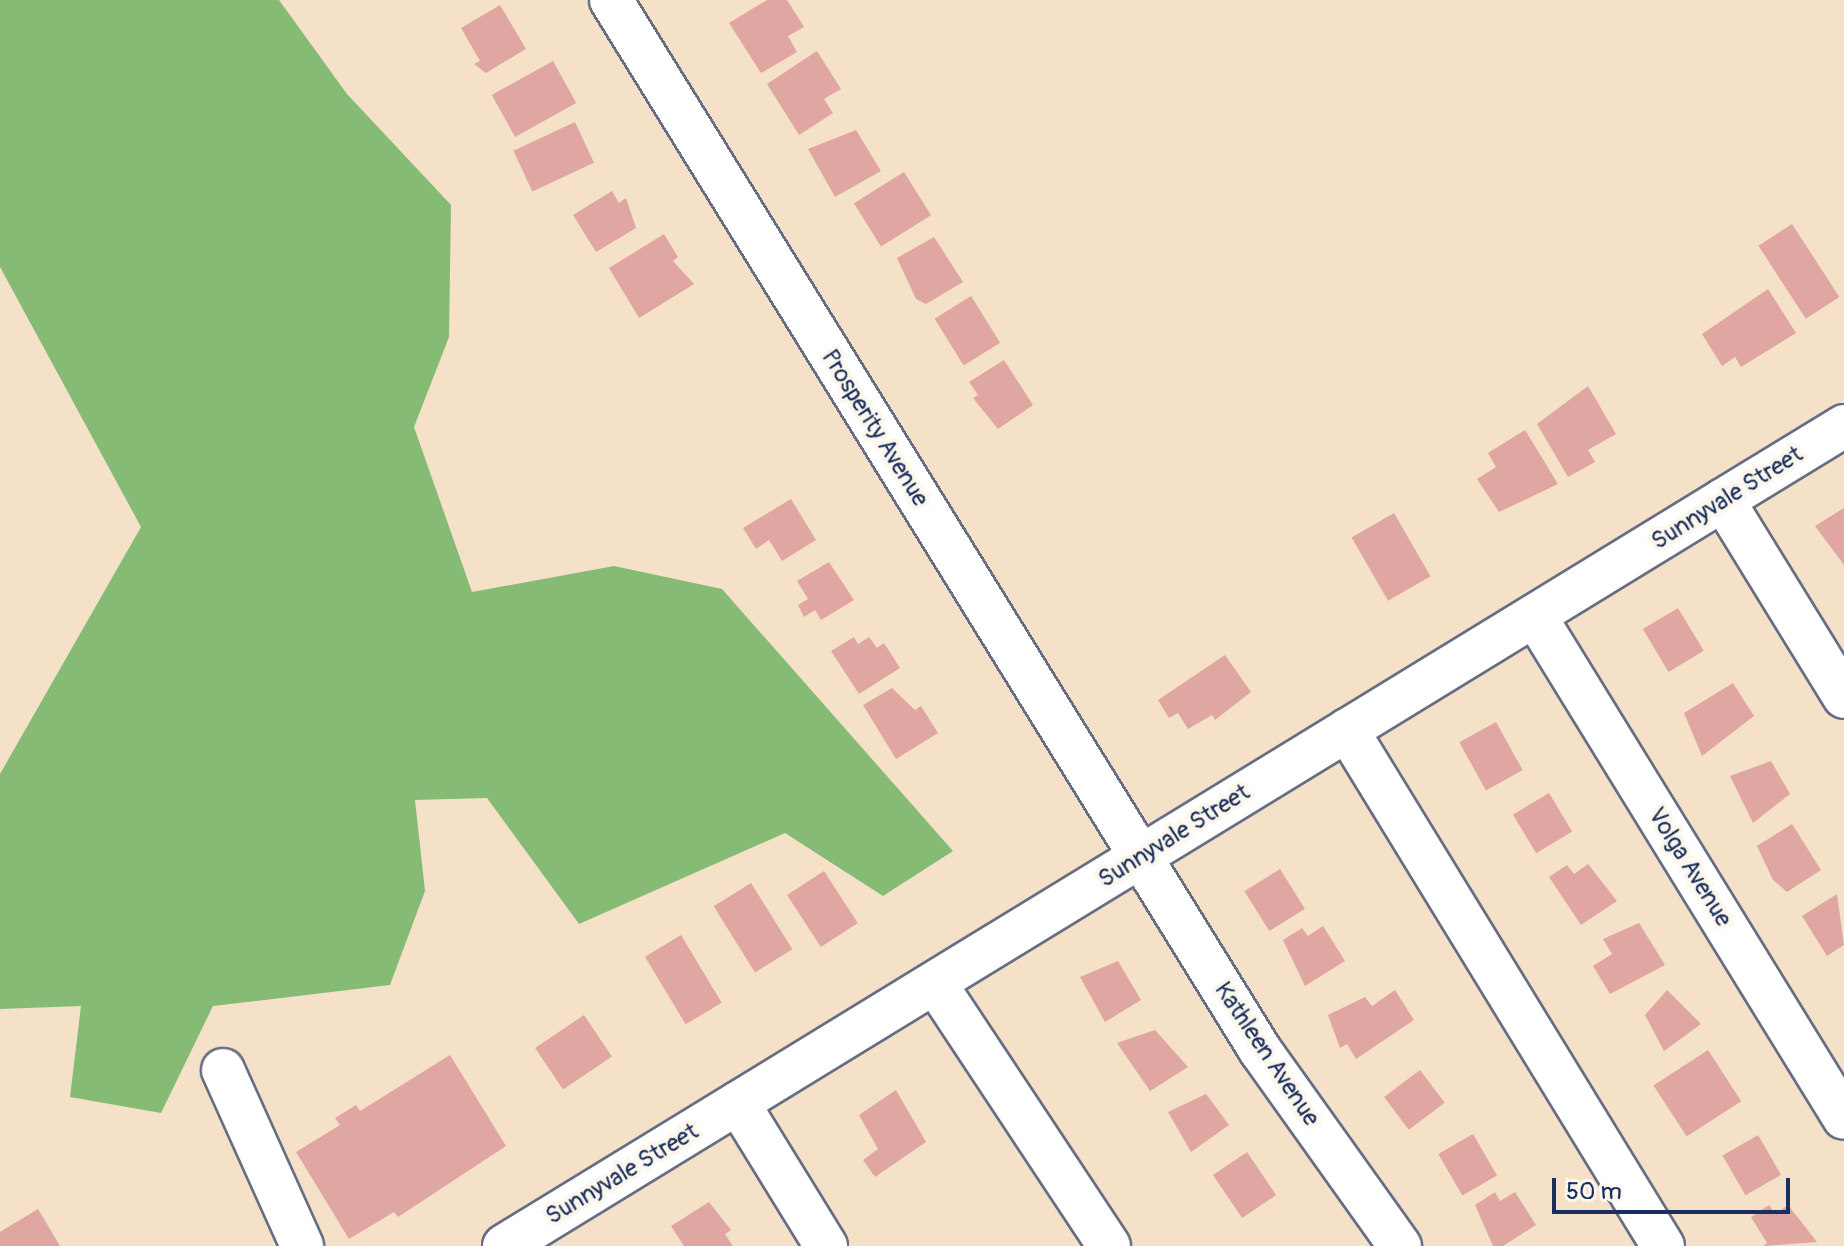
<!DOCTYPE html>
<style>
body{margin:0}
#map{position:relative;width:1844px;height:1246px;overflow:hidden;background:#f5e1c8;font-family:Pangolin,sans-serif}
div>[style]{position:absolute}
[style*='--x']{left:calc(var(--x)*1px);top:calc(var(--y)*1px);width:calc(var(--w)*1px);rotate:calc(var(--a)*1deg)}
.forest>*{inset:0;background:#86bb76}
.building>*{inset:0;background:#dfa6a2;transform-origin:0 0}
.roads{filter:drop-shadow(2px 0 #676d83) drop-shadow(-2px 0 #676d83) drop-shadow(0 2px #676d83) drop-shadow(0 -2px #676d83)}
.minor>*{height:42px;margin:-21px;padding:0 21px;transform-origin:21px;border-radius:21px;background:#fff}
span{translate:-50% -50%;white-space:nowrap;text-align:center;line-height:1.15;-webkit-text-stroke:8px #fbf7ec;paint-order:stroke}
.street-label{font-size:24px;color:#1b2f5e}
.scale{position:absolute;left:1552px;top:1178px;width:238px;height:36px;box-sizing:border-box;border:4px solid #1b2f5e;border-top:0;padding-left:10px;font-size:24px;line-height:28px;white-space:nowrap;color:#1b2f5e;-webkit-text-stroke:6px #fbf7ec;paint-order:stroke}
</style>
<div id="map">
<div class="forest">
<i style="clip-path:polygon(0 0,279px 0,347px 94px,451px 205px,449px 337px,414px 427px,472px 592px,614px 566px,722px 589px,953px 851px,883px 896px,785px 833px,579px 924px,487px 798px,415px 800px,425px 891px,390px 985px,213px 1006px,161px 1113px,70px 1097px,81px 1006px,0 1009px,0 774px,141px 527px,0 267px)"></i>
</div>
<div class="building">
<i style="clip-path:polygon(767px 0,787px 0,804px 27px,788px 36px,797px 52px,761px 73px,729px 23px)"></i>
<i style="clip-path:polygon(500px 5px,526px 49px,486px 73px,474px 64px,480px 61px,461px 28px)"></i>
<i style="clip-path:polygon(817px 51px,841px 89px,824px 99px,833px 113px,799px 135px,767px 84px)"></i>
<i style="left:553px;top:61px;width:48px;height:70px;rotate:61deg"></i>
<i style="left:575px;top:122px;width:45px;height:68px;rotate:65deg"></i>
<i style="clip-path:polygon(856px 130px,881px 171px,835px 197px,808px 149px)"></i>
<i style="left:904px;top:172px;width:51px;height:59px;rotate:58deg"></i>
<i style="clip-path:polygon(612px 191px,619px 203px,626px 198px,636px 228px,596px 252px,573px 215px)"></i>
<i style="left:1792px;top:224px;width:87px;height:40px;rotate:57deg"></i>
<i style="clip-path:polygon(664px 234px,678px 257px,673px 261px,694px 284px,639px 318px,609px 268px)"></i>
<i style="clip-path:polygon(934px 237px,963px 282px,926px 304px,916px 299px,897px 258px)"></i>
<i style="clip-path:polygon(1768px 289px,1796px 333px,1741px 367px,1735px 357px,1722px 366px,1702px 334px)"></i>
<i style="left:971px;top:296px;width:55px;height:43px;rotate:58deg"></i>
<i style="clip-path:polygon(1004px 360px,1033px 405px,998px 429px,973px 398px,978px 395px,969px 382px)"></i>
<i style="clip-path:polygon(1588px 386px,1616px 434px,1588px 450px,1595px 462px,1568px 477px,1537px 424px)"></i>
<i style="clip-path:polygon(1525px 430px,1558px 484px,1499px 512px,1477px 479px,1496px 467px,1488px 453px)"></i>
<i style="clip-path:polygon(791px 499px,816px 540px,782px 561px,769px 540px,756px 549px,743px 528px)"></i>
<i style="clip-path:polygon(1844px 508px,1844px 565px,1815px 526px)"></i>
<i style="left:1394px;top:513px;width:73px;height:49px;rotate:60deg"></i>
<i style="clip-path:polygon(829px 562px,854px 600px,821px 620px,815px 610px,804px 617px,798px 605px,808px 599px,797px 581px)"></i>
<i style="left:1678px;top:608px;width:50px;height:41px;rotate:59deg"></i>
<i style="clip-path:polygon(854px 637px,858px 644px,869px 637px,877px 648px,884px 643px,900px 668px,859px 694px,831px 651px)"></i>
<i style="clip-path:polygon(1225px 655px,1251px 692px,1215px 720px,1212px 715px,1188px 729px,1178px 713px,1169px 718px,1158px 700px)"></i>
<i style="clip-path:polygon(1733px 683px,1754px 716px,1702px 756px,1684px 713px)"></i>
<i style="clip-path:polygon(892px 688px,915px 710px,921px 706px,938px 733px,896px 759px,863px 705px)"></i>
<i style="left:1496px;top:722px;width:55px;height:42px;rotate:61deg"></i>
<i style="clip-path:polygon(1771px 761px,1790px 794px,1753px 823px,1730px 776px)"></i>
<i style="left:1549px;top:793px;width:45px;height:42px;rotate:59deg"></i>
<i style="clip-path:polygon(1792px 824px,1821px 870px,1787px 892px,1773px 880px,1757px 846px)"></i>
<i style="clip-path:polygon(1588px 864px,1617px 901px,1581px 925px,1549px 877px,1567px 865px,1574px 874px)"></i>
<i style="left:1280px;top:869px;width:47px;height:42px;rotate:58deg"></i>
<i style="left:824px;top:871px;width:62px;height:44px;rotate:57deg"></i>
<i style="left:751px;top:883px;width:78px;height:44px;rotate:58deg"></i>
<i style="clip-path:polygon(1837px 894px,1844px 945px,1827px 956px,1802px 916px)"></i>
<i style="clip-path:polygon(1639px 923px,1665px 965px,1610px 994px,1593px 966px,1612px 954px,1603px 939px)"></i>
<i style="clip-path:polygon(1323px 926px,1345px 961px,1305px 986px,1283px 940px,1302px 928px,1308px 936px)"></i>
<i style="left:681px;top:935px;width:79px;height:42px;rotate:59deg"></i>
<i style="clip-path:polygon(1118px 961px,1141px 1000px,1105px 1022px,1080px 977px)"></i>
<i style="clip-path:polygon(1395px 990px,1414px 1020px,1356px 1059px,1347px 1044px,1340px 1048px,1328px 1015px,1365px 997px,1372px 1006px)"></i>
<i style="clip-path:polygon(1667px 990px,1701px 1024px,1664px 1051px,1645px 1015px)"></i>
<i style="left:584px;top:1015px;width:50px;height:59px;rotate:56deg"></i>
<i style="clip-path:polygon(1155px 1030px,1188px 1067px,1150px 1091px,1117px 1043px)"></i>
<i style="left:1708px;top:1050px;width:61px;height:65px;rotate:57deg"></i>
<i style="clip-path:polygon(450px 1055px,506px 1146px,398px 1217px,394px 1212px,349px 1239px,296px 1152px,340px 1125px,335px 1118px,356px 1105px,360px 1111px)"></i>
<i style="left:1420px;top:1070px;width:41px;height:45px;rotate:53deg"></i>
<i style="clip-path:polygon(896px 1090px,926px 1142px,875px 1177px,863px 1160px,878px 1149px,859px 1115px)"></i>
<i style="clip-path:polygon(1206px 1094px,1229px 1125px,1191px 1152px,1168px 1112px)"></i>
<i style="left:1473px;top:1134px;width:48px;height:40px;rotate:60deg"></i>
<i style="left:1758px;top:1135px;width:46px;height:41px;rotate:60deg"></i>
<i style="left:1247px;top:1152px;width:52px;height:41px;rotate:56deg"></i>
<i style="clip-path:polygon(1495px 1192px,1500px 1201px,1515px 1192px,1536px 1225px,1503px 1246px,1493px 1246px,1475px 1205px)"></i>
<i style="clip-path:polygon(709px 1202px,731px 1230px,725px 1234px,733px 1246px,684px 1246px,671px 1226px)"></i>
<i style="clip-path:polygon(1769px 1205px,1775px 1214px,1788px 1205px,1817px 1242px,1763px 1246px,1767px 1243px,1751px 1217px)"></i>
<i style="clip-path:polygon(38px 1209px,60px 1246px,0 1246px,0 1232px)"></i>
</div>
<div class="roads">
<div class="minor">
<i style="--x:611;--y:0;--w:1234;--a:58.28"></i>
<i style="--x:1260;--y:1050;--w:241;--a:54.5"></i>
<i style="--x:1723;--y:500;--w:231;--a:58.4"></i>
<i style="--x:1535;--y:616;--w:589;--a:58.39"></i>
<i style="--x:1347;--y:730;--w:605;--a:58.52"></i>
<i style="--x:935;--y:983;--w:315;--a:56.5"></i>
<i style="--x:223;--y:1070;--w:193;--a:65.8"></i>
<i style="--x:738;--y:1103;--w:168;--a:58.4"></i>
<i style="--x:504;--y:1246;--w:1571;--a:-31.46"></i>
</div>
</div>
<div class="street-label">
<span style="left:875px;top:428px;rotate:58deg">Prosperity Avenue</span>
<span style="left:1727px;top:498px;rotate:-32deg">Sunnyvale Street</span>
<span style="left:1174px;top:836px;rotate:-32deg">Sunnyvale Street</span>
<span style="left:1690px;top:867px;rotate:58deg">Volga Avenue</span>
<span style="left:1267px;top:1054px;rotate:56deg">Kathleen Avenue</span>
<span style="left:622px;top:1174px;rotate:-31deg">Sunnyvale Street</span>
</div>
<div class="scale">50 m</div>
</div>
